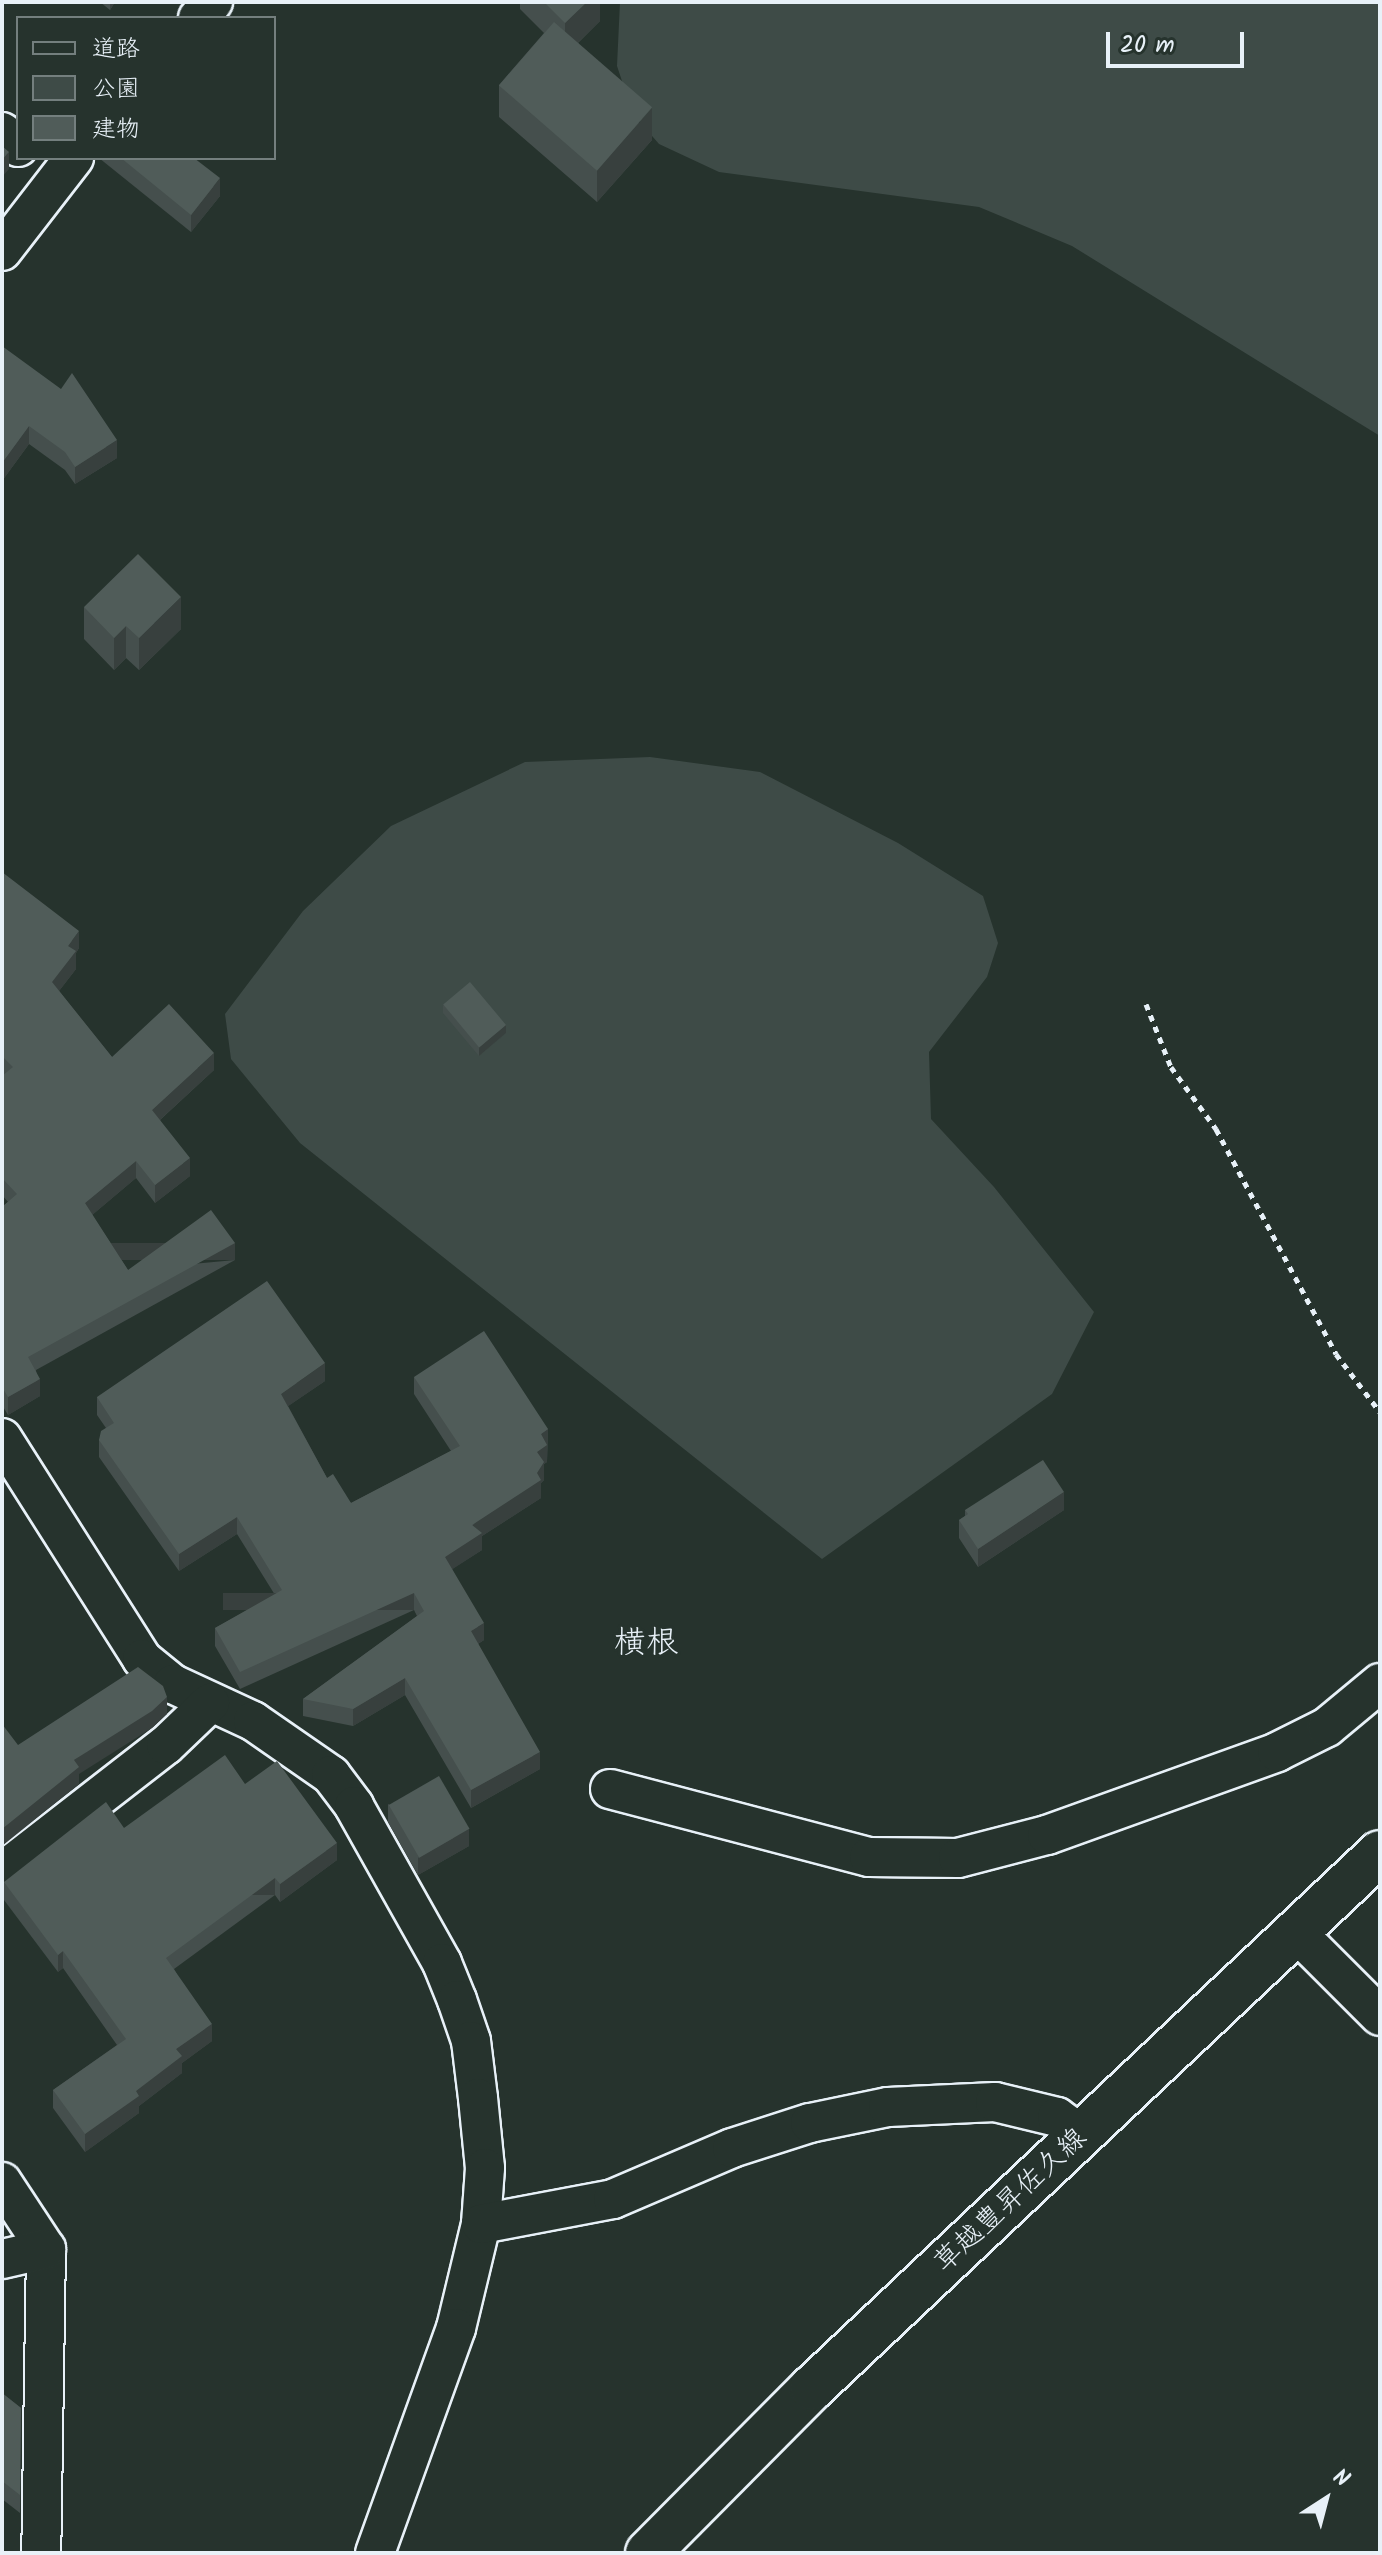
<!DOCTYPE html>
<meta charset="utf-8">
<style>
body{margin:0}
#map{position:relative;width:1382px;height:2555px;overflow:hidden;background:#26332d;font-family:Kalam,"Klee One",sans-serif}
div>[style]{position:absolute}
[style*='--x']{left:calc(var(--x)*1px);top:calc(var(--y)*1px);width:calc(var(--w)*1px);rotate:calc(var(--a)*1deg)}
.green>*{inset:0;background:#3e4b47}
.path>*{height:5px;margin-top:-2.5px;transform-origin:0;background:repeating-linear-gradient(90deg,#e8f1f8 0 6px,transparent 0 12px)}
.roads{filter:drop-shadow(2px 0 #e8f1f8) drop-shadow(-2px 0 #e8f1f8) drop-shadow(0 2px #e8f1f8) drop-shadow(0 -2px #e8f1f8)}
.minor>*{height:38px;margin:-19px;padding:0 19px;transform-origin:19px;border-radius:19px;background:#26332d}
.secondary>*{height:44px;margin:-22px;padding:0 22px;transform-origin:22px;border-radius:22px;background:#26332d}
.wall>*{inset:0;background:#454f4d}
.shaded-wall>*{inset:0;background:#38403e;transform-origin:0 0}
.building>*{inset:0;background:#505c59;transform-origin:0 0}
span{translate:-50% -50%;white-space:nowrap;text-align:center;line-height:1.15;-webkit-text-stroke:6px #26332d;paint-order:stroke}
.street-label{font-size:28px;color:#e8f1f8}
.quarter-label{font-size:32px;color:#e8f1f8}
.frame{position:absolute;inset:0;border:4px solid #e8f1f8;pointer-events:none}
.legend{position:absolute;left:16px;top:16px;width:260px;height:144px;box-sizing:border-box;background:#26332d;border:2px solid #747f7e;margin:0;padding:10px 14px;list-style:none;font-size:24px;color:#e8f1f8}
.legend li{display:flex;align-items:center;gap:16px;height:40px}
.legend b{width:40px;border:2px solid #747f7e}
.north{position:absolute;left:1286px;top:2459px;width:80px;height:80px;-webkit-text-stroke:6px #26332d;paint-order:stroke;rotate:36deg;font-size:22px;font-weight:700;line-height:32px;text-align:center;color:#e8f1f8}
.north::after{content:'';display:block;margin:auto;width:28px;height:36px;background:#e8f1f8;clip-path:polygon(50% 0,100% 100%,50% 72%,0 100%)}
.scale{position:absolute;left:1106px;top:32px;width:138px;height:36px;box-sizing:border-box;border:4px solid #e8f1f8;border-top:0;padding-left:10px;font-size:24px;line-height:28px;white-space:nowrap;color:#e8f1f8;-webkit-text-stroke:6px #26332d;paint-order:stroke}
</style>
<div id="map">
<div class="green">
<i style="clip-path:polygon(620px 2px,1380px 2px,1380px 436px,1072px 246px,979px 207px,719px 172px,659px 144px,633px 114px,617px 66px)"></i>
<i style="clip-path:polygon(650px 757px,760px 772px,898px 843px,983px 896px,998px 943px,987px 977px,929px 1052px,931px 1119px,994px 1187px,1094px 1312px,1052px 1394px,822px 1559px,300px 1143px,231px 1059px,225px 1014px,303px 911px,391px 826px,525px 762px)"></i>
</div>
<div class="path">
<i style="--x:1146;--y:1004;--w:68;--a:68.4"></i>
<i style="--x:1171;--y:1067;--w:77;--a:54"></i>
<i style="--x:1216;--y:1129;--w:255;--a:61.9"></i>
<i style="--x:1336;--y:1354;--w:73;--a:52.8"></i>
</div>
<div class="roads">
<div class="minor">
<i style="--x:198;--y:18;--w:22;--a:-47"></i>
<i style="--x:2;--y:132;--w:22;--a:43"></i>
<i style="--x:2;--y:251;--w:118;--a:-52.3"></i>
<i style="--x:2;--y:1438;--w:262;--a:57.6"></i>
<i style="--x:142;--y:1659;--w:40;--a:39"></i>
<i style="--x:173;--y:1684;--w:88;--a:24.8"></i>
<i style="--x:253;--y:1721;--w:95;--a:34.7"></i>
<i style="--x:331;--y:1775;--w:39;--a:53"></i>
<i style="--x:354;--y:1806;--w:180;--a:60.7"></i>
<i style="--x:442;--y:1963;--w:40;--a:68"></i>
<i style="--x:457;--y:2000;--w:43;--a:71.1"></i>
<i style="--x:471;--y:2041;--w:57;--a:83"></i>
<i style="--x:478;--y:2098;--w:70;--a:84.3"></i>
<i style="--x:485;--y:2168;--w:56;--a:94.1"></i>
<i style="--x:481;--y:2224;--w:107;--a:103.5"></i>
<i style="--x:456;--y:2328;--w:239;--a:109.8"></i>
<i style="--x:610;--y:1789;--w:268;--a:14.7"></i>
<i style="--x:869;--y:1857;--w:89;--a:0.6"></i>
<i style="--x:958;--y:1858;--w:92;--a:-14.5"></i>
<i style="--x:1047;--y:1835;--w:245;--a:-19.8"></i>
<i style="--x:1277;--y:1752;--w:56;--a:-26.6"></i>
<i style="--x:1327;--y:1727;--w:69;--a:-39.7"></i>
<i style="--x:2;--y:1872;--w:207;--a:-37.8"></i>
<i style="--x:166;--y:1745;--w:61;--a:-43.7"></i>
<i style="--x:1297;--y:1933;--w:117;--a:45"></i>
<i style="--x:2;--y:2182;--w:80;--a:56.7"></i>
<i style="--x:46;--y:2249;--w:304;--a:90.9"></i>
<i style="--x:481;--y:2224;--w:134;--a:-10.7"></i>
<i style="--x:613;--y:2199;--w:129;--a:-23.2"></i>
<i style="--x:732;--y:2148;--w:82;--a:-17.8"></i>
<i style="--x:810;--y:2123;--w:80;--a:-11.6"></i>
<i style="--x:888;--y:2107;--w:107;--a:-2.7"></i>
<i style="--x:995;--y:2102;--w:64;--a:13.6"></i>
<i style="--x:1057;--y:2117;--w:31;--a:36"></i>
<i style="--x:2;--y:2259;--w:45;--a:-12.8"></i>
</div>
<div class="secondary">
<i style="--x:648;--y:2553;--w:233;--a:-45.2"></i>
<i style="--x:812;--y:2388;--w:780;--a:-43.29"></i>
</div>
</div>
<div class="wall">
<i style="clip-path:polygon(100px 2px,115px 2px,110px 10px)"></i>
<i style="clip-path:polygon(520px 2px,600px 2px,600px 21px,578px 43px,652px 140px,597px 202px,499px 117px,499px 85px,544px 33px,520px 9px)"></i>
<i style="clip-path:polygon(99px 158px,194px 158px,220px 196px,191px 232px)"></i>
<i style="clip-path:polygon(2px 346px,117px 458px,75px 484px,65px 470px,29px 444px,2px 481px)"></i>
<i style="clip-path:polygon(84px 607px,181px 629px,139px 670px,126px 658px,114px 670px,84px 639px)"></i>
<i style="clip-path:polygon(2px 872px,79px 948px,76px 953px,76px 969px,59px 991px,112px 1057px,214px 1070px,160px 1120px,190px 1176px,155px 1203px,136px 1178px,92px 1215px,128px 1270px,235px 1260px,36px 1370px,40px 1396px,8px 1415px,2px 1405px,2px 1207px,8px 1202px,2px 1195px,2px 1076px,4px 1075px,2px 1074px)"></i>
<i style="clip-path:polygon(443px 1005px,506px 1033px,479px 1056px,443px 1013px)"></i>
<i style="clip-path:polygon(414px 1377px,548px 1429px,547px 1462px,544px 1464px,544px 1480px,541px 1483px,541px 1498px,482px 1536px,482px 1550px,452px 1569px,484px 1640px,478px 1644px,540px 1769px,471px 1808px,405px 1695px,353px 1726px,303px 1716px,303px 1699px,417px 1616px,414px 1610px,240px 1689px,215px 1646px,215px 1628px,275px 1595px,237px 1534px,179px 1571px,99px 1457px,99px 1440px,106px 1428px,97px 1415px,97px 1397px,325px 1381px,288px 1406px,327px 1478px,351px 1503px,451px 1451px,414px 1394px)"></i>
<i style="clip-path:polygon(965px 1510px,1064px 1510px,978px 1567px,959px 1538px,959px 1520px,965px 1516px)"></i>
<i style="clip-path:polygon(245px 1784px,337px 1860px,280px 1902px,275px 1895px,174px 1969px,212px 2041px,182px 2063px,182px 2073px,139px 2106px,139px 2113px,85px 2152px,53px 2108px,53px 2090px,117px 2045px,63px 1968px,58px 1972px,4px 1900px,4px 1882px,124px 1828px)"></i>
<i style="clip-path:polygon(388px 1804px,469px 1846px,418px 1875px,388px 1822px)"></i>
<i style="clip-path:polygon(2px 2393px,21px 2408px,20px 2513px,2px 2499px)"></i>
</div>
<div class="shaded-wall">
<i style="clip-path:polygon(110px 2px,115px 2px,110px 10px)"></i>
<i style="clip-path:polygon(586px 2px,600px 2px,600px 21px,565px 55px,565px 23px)"></i>
<i style="clip-path:polygon(652px 108px,652px 140px,597px 202px,597px 170px)"></i>
<i style="clip-path:polygon(9px 152px,9px 169px,2px 177px,2px 160px)"></i>
<i style="clip-path:polygon(220px 178px,220px 196px,191px 232px,191px 215px)"></i>
<i style="clip-path:polygon(29px 426px,29px 444px,2px 481px,2px 463px)"></i>
<i style="clip-path:polygon(117px 440px,117px 458px,75px 484px,75px 467px)"></i>
<i style="clip-path:polygon(181px 597px,181px 629px,139px 670px,139px 638px)"></i>
<i style="clip-path:polygon(126px 626px,126px 658px,114px 670px,114px 638px)"></i>
<i style="clip-path:polygon(79px 931px,79px 948px,76px 953px,76px 969px,52px 1000px,52px 982px,68px 946px)"></i>
<i style="clip-path:polygon(506px 1025px,506px 1033px,479px 1056px,479px 1047px)"></i>
<i style="clip-path:polygon(214px 1053px,214px 1070px,152px 1127px,152px 1110px)"></i>
<i style="clip-path:polygon(190px 1158px,190px 1176px,155px 1203px,155px 1185px)"></i>
<i style="clip-path:polygon(136px 1161px,136px 1178px,85px 1221px,85px 1203px)"></i>
<i style="left:235px;top:1243px;width:17px;height:236px;rotate:90deg"></i>
<i style="clip-path:polygon(325px 1363px,325px 1381px,281px 1411px,281px 1394px)"></i>
<i style="clip-path:polygon(40px 1379px,40px 1396px,8px 1415px,8px 1397px)"></i>
<i style="clip-path:polygon(548px 1429px,547px 1462px,544px 1464px,544px 1480px,541px 1483px,541px 1498px,482px 1536px,482px 1550px,445px 1574px,445px 1557px,537px 1452px,541px 1434px)"></i>
<i style="clip-path:polygon(1064px 1492px,1064px 1510px,978px 1567px,978px 1549px)"></i>
<i style="clip-path:polygon(237px 1517px,237px 1534px,179px 1571px,179px 1554px)"></i>
<i style="left:414px;top:1593px;width:17px;height:191px;rotate:90deg"></i>
<i style="clip-path:polygon(484px 1623px,484px 1640px,471px 1648px,471px 1631px)"></i>
<i style="clip-path:polygon(405px 1678px,405px 1695px,353px 1726px,353px 1709px)"></i>
<i style="clip-path:polygon(167px 1697px,167px 1714px,152px 1728px,79px 1774px,79px 1784px,2px 1846px,2px 1829px,74px 1760px)"></i>
<i style="clip-path:polygon(540px 1752px,540px 1769px,471px 1808px,471px 1790px)"></i>
<i style="clip-path:polygon(469px 1829px,469px 1846px,418px 1875px,418px 1858px)"></i>
<i style="clip-path:polygon(337px 1843px,337px 1860px,280px 1902px,280px 1884px)"></i>
<i style="left:275px;top:1878px;width:17px;height:135px;rotate:90deg"></i>
<i style="clip-path:polygon(63px 1951px,63px 1968px,58px 1972px,58px 1955px)"></i>
<i style="clip-path:polygon(212px 2024px,212px 2041px,182px 2063px,182px 2073px,139px 2106px,139px 2113px,85px 2152px,85px 2134px,136px 2091px,176px 2049px)"></i>
</div>
<div class="building">
<i style="clip-path:polygon(544px 2px,587px 2px,565px 23px)"></i>
<i style="left:554px;top:22px;width:130px;height:84px;rotate:41deg"></i>
<i style="clip-path:polygon(2px 146px,9px 152px,2px 160px)"></i>
<i style="clip-path:polygon(121px 158px,194px 158px,220px 178px,191px 215px)"></i>
<i style="clip-path:polygon(2px 346px,61px 389px,72px 373px,117px 440px,75px 467px,65px 452px,29px 426px,2px 463px)"></i>
<i style="clip-path:polygon(138px 554px,181px 597px,139px 638px,126px 626px,114px 638px,84px 607px)"></i>
<i style="clip-path:polygon(2px 872px,79px 931px,68px 946px,76px 951px,52px 982px,112px 1057px,169px 1004px,214px 1053px,152px 1110px,190px 1158px,155px 1185px,136px 1161px,85px 1203px,128px 1270px,211px 1210px,235px 1243px,28px 1357px,40px 1379px,8px 1397px,2px 1387px,2px 1207px,17px 1194px,2px 1178px,2px 1076px,13px 1067px,2px 1056px)"></i>
<i style="left:470px;top:982px;width:56px;height:35px;rotate:50deg"></i>
<i style="clip-path:polygon(267px 1281px,325px 1363px,281px 1394px,327px 1478px,333px 1474px,351px 1503px,460px 1446px,414px 1377px,484px 1331px,548px 1429px,541px 1434px,547px 1445px,537px 1452px,544px 1462px,537px 1473px,541px 1480px,472px 1525px,482px 1533px,445px 1557px,484px 1623px,471px 1631px,540px 1752px,471px 1790px,405px 1678px,353px 1709px,303px 1699px,424px 1611px,414px 1593px,240px 1672px,215px 1628px,282px 1590px,237px 1517px,179px 1554px,99px 1440px,101px 1431px,114px 1423px,97px 1397px)"></i>
<i style="clip-path:polygon(1043px 1460px,1064px 1492px,978px 1549px,959px 1520px,968px 1514px,965px 1510px)"></i>
<i style="clip-path:polygon(138px 1667px,163px 1686px,167px 1697px,152px 1711px,74px 1760px,79px 1767px,2px 1829px,2px 1724px,18px 1745px)"></i>
<i style="clip-path:polygon(225px 1755px,245px 1784px,277px 1761px,337px 1843px,280px 1884px,275px 1878px,166px 1958px,212px 2024px,176px 2049px,182px 2056px,136px 2091px,139px 2096px,85px 2134px,53px 2090px,126px 2039px,63px 1951px,58px 1955px,4px 1882px,106px 1802px,124px 1828px)"></i>
<i style="left:439px;top:1776px;width:61px;height:58px;rotate:60deg"></i>
<i style="clip-path:polygon(2px 2393px,21px 2408px,20px 2495px,2px 2481px)"></i>
</div>
<div class="street-label">
<span style="left:1011px;top:2201px;rotate:-43deg">草越豊昇佐久線</span>
</div>
<div class="quarter-label">
<span style="left:646px;top:1644px">横根</span>
</div>
<div class="frame"></div>
<ul class="legend">
<li><b style="height:10px;background:#26332d"></b>道路</li>
<li><b style="height:22px;background:#3e4b47"></b>公園</li>
<li><b style="height:22px;background:#505c59"></b>建物</li>
</ul>
<div class="north">N</div>
<div class="scale">20 m</div>
</div>
